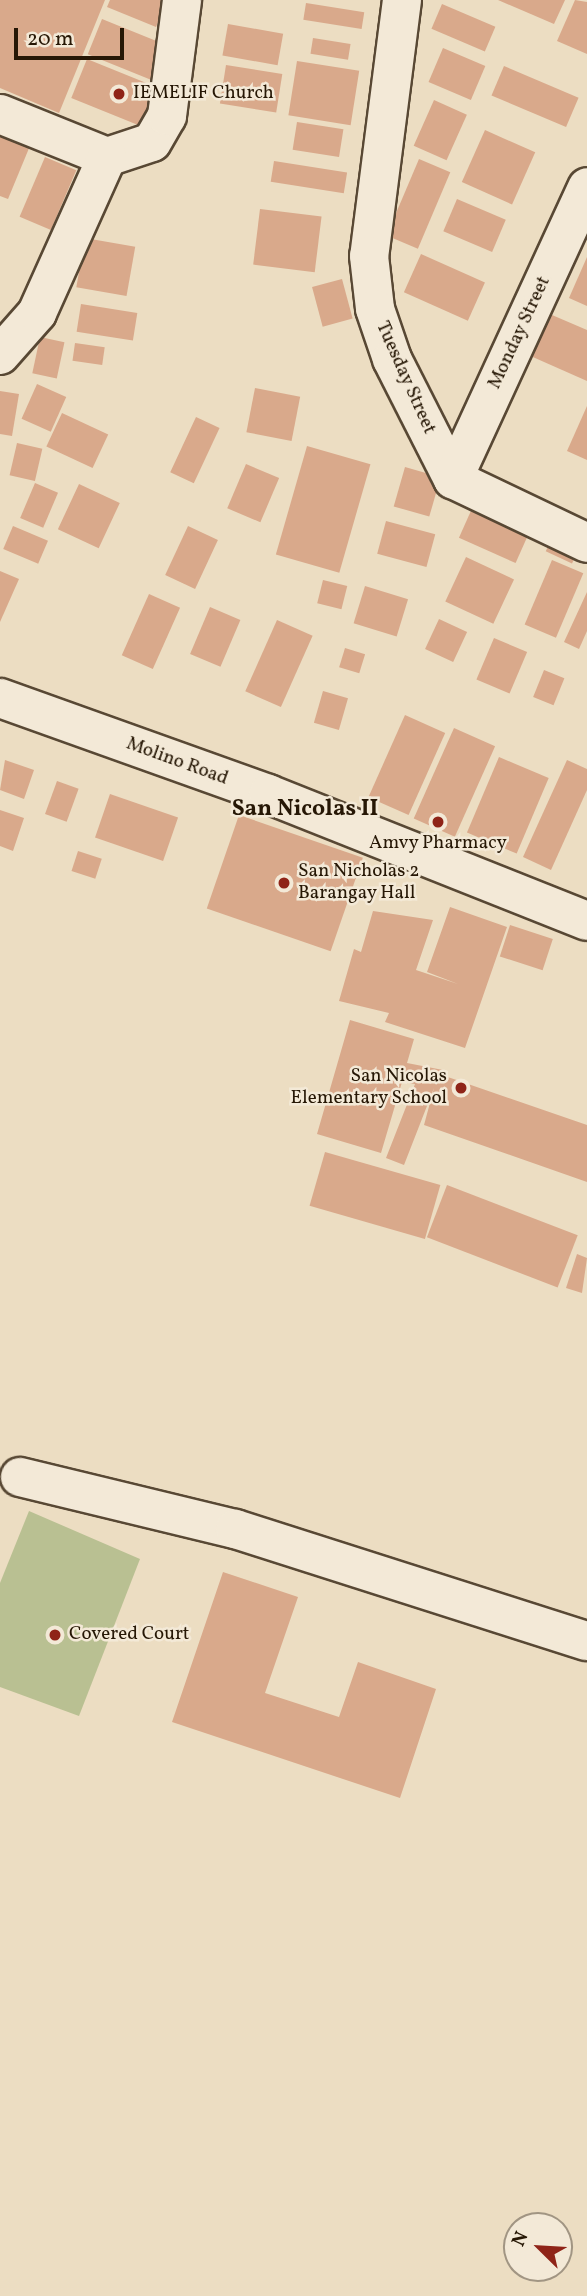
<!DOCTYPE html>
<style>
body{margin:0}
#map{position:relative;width:587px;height:2296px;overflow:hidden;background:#ecddc2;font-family:Vollkorn,serif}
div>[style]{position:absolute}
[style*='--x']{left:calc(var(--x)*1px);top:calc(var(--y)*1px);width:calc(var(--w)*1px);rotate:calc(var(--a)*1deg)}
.green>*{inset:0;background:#b9c092}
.building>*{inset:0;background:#d9a98b;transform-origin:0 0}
.roads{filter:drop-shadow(2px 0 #584834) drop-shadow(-2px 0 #584834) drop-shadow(0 2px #584834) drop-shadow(0 -2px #584834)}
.minor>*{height:38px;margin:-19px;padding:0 19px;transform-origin:19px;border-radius:19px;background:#f3e9d7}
.secondary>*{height:38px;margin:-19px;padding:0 19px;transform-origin:19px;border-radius:19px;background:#f3e9d7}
.dots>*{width:19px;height:19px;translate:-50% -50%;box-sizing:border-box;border:4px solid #f3e9d7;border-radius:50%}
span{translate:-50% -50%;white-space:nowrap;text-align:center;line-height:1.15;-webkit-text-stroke:5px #f3e9d7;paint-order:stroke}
.poi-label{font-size:19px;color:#261705}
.left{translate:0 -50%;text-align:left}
.right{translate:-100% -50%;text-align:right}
.street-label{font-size:19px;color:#261705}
.quarter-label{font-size:23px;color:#261705;font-weight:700}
.north{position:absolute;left:503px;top:2212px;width:70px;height:70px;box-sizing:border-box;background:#f3e9d7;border:2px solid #a19583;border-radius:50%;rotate:294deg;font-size:19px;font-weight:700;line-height:28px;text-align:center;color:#261705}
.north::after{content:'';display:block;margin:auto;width:24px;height:32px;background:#8f2418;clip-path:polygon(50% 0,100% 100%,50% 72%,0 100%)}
.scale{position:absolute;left:14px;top:28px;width:110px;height:32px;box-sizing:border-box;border:4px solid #261705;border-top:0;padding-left:9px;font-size:21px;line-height:24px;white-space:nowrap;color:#261705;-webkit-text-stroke:5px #f3e9d7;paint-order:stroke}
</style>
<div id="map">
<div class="green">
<i style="clip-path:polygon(29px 1511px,140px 1559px,79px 1716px,0 1687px,0 1583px)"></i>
</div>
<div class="building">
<i style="clip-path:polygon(0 0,105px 0,59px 113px,0 88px)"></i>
<i style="clip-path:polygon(110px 0,167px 0,156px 27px,107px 7px)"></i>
<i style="clip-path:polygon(498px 0,565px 0,554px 24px)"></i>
<i style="clip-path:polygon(575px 0,587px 2px,587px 54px,557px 41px)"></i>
<i style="left:306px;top:3px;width:59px;height:17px;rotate:9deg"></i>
<i style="left:442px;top:4px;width:58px;height:27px;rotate:23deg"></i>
<i style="left:102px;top:19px;width:74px;height:38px;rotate:22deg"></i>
<i style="left:228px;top:24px;width:56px;height:32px;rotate:10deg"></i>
<i style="left:313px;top:38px;width:38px;height:16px;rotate:9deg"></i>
<i style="left:443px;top:48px;width:46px;height:37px;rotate:23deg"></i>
<i style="left:87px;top:59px;width:84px;height:42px;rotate:22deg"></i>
<i style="left:297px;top:61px;width:63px;height:55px;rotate:9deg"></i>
<i style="left:226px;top:65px;width:57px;height:39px;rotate:9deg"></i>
<i style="left:504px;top:66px;width:81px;height:32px;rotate:23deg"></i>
<i style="left:434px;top:100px;width:36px;height:50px;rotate:24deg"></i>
<i style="left:297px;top:122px;width:47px;height:28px;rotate:9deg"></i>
<i style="clip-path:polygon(0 128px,32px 141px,8px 199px,0 196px)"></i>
<i style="left:485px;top:130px;width:55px;height:57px;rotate:24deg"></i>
<i style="left:45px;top:157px;width:34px;height:65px;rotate:23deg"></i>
<i style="left:419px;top:159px;width:34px;height:83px;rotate:23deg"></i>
<i style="left:274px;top:161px;width:74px;height:21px;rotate:9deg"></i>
<i style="left:457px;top:199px;width:53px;height:35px;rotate:23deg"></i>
<i style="left:260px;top:209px;width:62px;height:56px;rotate:7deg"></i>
<i style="left:85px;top:238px;width:51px;height:50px;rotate:10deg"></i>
<i style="left:421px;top:254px;width:70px;height:42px;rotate:24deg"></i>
<i style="clip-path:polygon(587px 257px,587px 306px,569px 298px)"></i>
<i style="left:342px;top:279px;width:41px;height:31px;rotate:75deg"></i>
<i style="left:81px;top:304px;width:57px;height:28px;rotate:9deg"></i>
<i style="clip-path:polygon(545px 312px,587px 330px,587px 381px,526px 354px)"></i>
<i style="left:40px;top:337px;width:25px;height:37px;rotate:12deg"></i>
<i style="left:75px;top:343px;width:30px;height:18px;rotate:8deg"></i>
<i style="left:37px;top:384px;width:32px;height:38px;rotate:24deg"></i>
<i style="left:255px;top:388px;width:46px;height:45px;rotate:11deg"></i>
<i style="clip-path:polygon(0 391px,19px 394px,12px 436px,0 434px)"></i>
<i style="clip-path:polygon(587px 406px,587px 460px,567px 451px)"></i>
<i style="left:62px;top:413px;width:51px;height:37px;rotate:25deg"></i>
<i style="left:196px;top:417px;width:26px;height:61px;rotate:25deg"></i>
<i style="left:17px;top:443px;width:26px;height:33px;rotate:13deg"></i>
<i style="left:307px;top:446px;width:66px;height:113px;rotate:16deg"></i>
<i style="left:246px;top:464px;width:36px;height:48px;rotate:23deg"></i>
<i style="left:405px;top:467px;width:37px;height:41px;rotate:16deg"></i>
<i style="left:35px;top:483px;width:25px;height:38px;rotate:23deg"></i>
<i style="left:79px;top:484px;width:45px;height:50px;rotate:25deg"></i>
<i style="left:474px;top:504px;width:62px;height:37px;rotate:24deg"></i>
<i style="left:386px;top:521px;width:51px;height:34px;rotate:15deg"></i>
<i style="left:558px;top:525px;width:29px;height:29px;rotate:25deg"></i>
<i style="left:13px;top:526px;width:38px;height:25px;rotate:23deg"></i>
<i style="left:188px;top:526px;width:33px;height:54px;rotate:25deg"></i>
<i style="left:466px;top:557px;width:53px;height:49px;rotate:25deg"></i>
<i style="left:552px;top:560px;width:34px;height:70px;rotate:23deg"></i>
<i style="clip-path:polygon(0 571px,19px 579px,0 622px)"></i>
<i style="left:323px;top:580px;width:25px;height:24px;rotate:14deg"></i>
<i style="left:365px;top:586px;width:45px;height:39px;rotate:17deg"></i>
<i style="clip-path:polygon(587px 592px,587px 631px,579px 649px,564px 642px)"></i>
<i style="left:149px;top:594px;width:34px;height:67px;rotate:24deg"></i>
<i style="left:210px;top:607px;width:33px;height:51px;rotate:23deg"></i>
<i style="left:439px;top:619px;width:31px;height:33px;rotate:25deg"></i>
<i style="left:277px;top:620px;width:39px;height:78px;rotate:24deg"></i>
<i style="left:494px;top:638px;width:36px;height:45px;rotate:23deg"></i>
<i style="left:345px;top:648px;width:21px;height:20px;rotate:17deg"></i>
<i style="left:544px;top:670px;width:22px;height:29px;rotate:22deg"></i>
<i style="left:323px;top:691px;width:26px;height:33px;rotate:16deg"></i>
<i style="left:405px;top:715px;width:44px;height:90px;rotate:24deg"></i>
<i style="left:454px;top:728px;width:45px;height:99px;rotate:24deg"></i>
<i style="left:499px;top:757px;width:54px;height:82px;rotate:23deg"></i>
<i style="clip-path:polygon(5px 760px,34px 770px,24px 799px,0 790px)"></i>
<i style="clip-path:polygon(567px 760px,587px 769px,587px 790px,551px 870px,523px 857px)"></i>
<i style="left:57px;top:781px;width:23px;height:35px;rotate:20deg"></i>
<i style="left:110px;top:794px;width:72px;height:46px;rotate:19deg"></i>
<i style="clip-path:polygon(0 810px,24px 818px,13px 851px,0 846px)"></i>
<i style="left:239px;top:815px;width:131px;height:99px;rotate:19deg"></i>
<i style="left:78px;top:851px;width:25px;height:21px;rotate:18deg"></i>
<i style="clip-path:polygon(450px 907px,507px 927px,465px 1048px,385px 1022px,389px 1013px,339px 1001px,354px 949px,361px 952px,373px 911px,433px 920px,416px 970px,458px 984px,427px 972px)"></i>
<i style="left:510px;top:925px;width:45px;height:33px;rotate:18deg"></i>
<i style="clip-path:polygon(350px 1020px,414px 1039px,407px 1063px,443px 1070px,442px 1075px,587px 1125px,587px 1182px,424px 1125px,434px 1088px,404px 1165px,386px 1158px,415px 1084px,402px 1082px,381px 1153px,317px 1134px)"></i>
<i style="left:325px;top:1152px;width:120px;height:56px;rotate:16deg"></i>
<i style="left:447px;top:1185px;width:140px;height:56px;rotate:21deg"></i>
<i style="clip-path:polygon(577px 1254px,587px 1258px,582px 1293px,566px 1288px)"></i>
<i style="clip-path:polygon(223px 1572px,298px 1597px,265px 1693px,339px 1717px,358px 1662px,436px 1689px,400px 1798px,172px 1722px)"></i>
</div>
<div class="roads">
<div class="minor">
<i style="--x:402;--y:0;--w:258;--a:97.3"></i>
<i style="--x:369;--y:256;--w:53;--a:83.5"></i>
<i style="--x:375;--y:309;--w:53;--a:71.2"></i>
<i style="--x:392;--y:359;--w:135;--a:63.1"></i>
<i style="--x:453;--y:479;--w:148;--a:25.5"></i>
<i style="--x:0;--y:114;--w:115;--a:21.9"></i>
<i style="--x:107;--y:157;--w:47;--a:-18.4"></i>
<i style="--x:152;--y:142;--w:30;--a:-60"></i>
<i style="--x:167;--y:116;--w:117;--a:-82.6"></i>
<i style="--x:0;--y:355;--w:56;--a:-48.6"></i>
<i style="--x:37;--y:313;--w:171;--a:-65.8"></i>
<i style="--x:453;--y:479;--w:321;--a:-65.3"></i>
<i style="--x:20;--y:1477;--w:221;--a:13.6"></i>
<i style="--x:235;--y:1529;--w:369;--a:17.7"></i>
</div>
<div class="secondary">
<i style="--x:0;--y:698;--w:285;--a:19.7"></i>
<i style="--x:268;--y:794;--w:343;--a:21.7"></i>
</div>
</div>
<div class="dots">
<i style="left:119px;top:94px;background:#8f2418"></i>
<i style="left:438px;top:822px;background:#8f2418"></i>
<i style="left:284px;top:883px;background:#8f2418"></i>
<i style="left:461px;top:1088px;background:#8f2418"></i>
<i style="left:55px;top:1635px;background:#8f2418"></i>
</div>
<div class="poi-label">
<span class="left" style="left:133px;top:94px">IEMELIF Church</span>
<span style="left:438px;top:844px">Amvy Pharmacy</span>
<span class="left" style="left:298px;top:883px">San Nicholas 2<br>Barangay Hall</span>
<span class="right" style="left:447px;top:1088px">San Nicolas<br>Elementary School</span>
<span class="left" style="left:69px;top:1635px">Covered Court</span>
</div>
<div class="street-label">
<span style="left:520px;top:333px;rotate:-65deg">Monday Street</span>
<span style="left:405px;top:378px;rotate:66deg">Tuesday Street</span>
<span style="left:177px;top:762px;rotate:20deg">Molino Road</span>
</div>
<div class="quarter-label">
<span style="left:305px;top:809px">San Nicolas II</span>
</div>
<div class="north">N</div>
<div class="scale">20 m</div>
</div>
